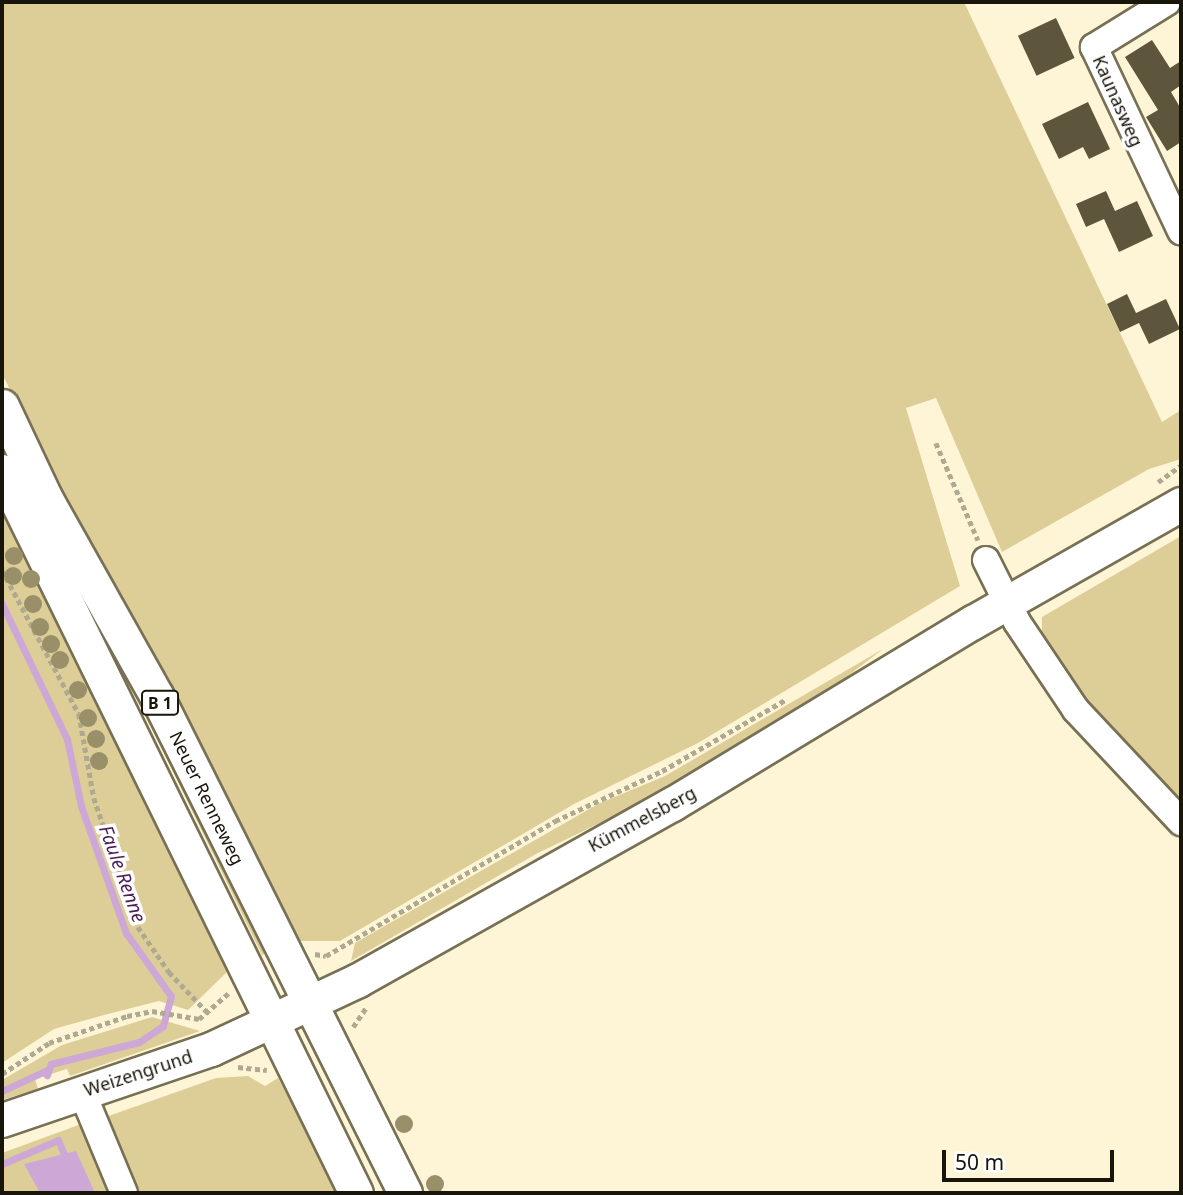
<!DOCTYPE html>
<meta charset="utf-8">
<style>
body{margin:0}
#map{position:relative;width:1183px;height:1195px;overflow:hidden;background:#fef5d7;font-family:"Noto Sans",sans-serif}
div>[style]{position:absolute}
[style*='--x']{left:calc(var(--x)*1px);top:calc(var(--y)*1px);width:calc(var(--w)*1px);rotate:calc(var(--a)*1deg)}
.green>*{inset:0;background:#ddce98}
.water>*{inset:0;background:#cda8d6}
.stream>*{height:7px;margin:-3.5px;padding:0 3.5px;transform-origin:3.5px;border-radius:3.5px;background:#cda8d6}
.building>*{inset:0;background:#5e563c;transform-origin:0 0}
.path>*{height:4.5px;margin-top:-2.25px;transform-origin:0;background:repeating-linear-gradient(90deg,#b0a992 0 5px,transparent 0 8.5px)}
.roads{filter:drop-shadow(2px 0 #777055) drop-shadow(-2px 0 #777055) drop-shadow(0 2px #777055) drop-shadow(0 -2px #777055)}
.minor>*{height:26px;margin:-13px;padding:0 13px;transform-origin:13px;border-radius:13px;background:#fff}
.major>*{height:33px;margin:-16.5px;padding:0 16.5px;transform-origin:16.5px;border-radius:16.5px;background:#fff}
.trees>*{width:18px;height:18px;margin:-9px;border-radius:50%;background:#998f68}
span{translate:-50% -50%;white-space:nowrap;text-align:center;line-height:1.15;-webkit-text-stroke:7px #fff;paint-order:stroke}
.shield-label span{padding:2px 5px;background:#fff;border:2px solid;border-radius:5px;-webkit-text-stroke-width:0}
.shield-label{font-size:16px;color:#18150a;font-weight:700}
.street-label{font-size:18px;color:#18150a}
.water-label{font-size:19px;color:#4c1e56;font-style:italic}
.frame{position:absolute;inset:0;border:4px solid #18150a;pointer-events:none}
.scale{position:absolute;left:942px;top:1150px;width:172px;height:32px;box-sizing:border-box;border:4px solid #18150a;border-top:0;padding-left:9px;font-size:21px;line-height:24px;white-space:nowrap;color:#18150a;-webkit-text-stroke:5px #fff;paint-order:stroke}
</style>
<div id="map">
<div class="green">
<i style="clip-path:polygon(2px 2px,964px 2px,1162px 422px,1181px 410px,1181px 459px,1149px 469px,1002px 552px,936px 398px,906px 408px,960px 586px,698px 743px,574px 804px,340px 941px,294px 941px,2px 374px)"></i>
<i style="clip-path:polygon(2px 434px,135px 682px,267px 953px,262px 955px,132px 687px,42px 528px,2px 446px)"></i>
<i style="clip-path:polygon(2px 503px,228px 971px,188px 1010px,159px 1001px,104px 1015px,54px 1029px,2px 1063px)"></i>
<i style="clip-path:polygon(1181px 536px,1181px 805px,1128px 753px,1065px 677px,1042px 638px,1042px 617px)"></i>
<i style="clip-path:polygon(883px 649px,806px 708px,672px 788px,536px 854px,351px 961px,355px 943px,598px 804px,665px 776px)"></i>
<i style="clip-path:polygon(152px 1017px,200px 1031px,70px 1076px,67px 1069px,35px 1079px,38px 1089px,2px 1100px,2px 1080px,62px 1045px)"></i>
<i style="clip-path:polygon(248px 1076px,265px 1086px,278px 1078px,340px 1193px,131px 1193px,103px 1118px,216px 1078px)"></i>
<i style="clip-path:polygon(84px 1123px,114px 1193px,2px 1193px,2px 1153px)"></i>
</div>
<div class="water">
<i style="clip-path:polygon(76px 1151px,95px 1193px,40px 1193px,24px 1164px)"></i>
</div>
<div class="stream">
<i style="--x:2;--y:604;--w:150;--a:64.3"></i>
<i style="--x:67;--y:739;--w:68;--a:78.2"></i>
<i style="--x:81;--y:806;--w:135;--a:70.5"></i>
<i style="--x:126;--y:933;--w:77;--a:54.5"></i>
<i style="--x:171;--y:996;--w:31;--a:105"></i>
<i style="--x:163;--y:1026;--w:29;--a:146"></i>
<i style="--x:139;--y:1042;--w:91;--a:166"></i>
<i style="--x:51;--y:1064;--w:12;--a:110"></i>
<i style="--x:2;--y:1091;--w:50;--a:-25"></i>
<i style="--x:2;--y:1164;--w:61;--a:-23.2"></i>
<i style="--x:58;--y:1140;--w:23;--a:67"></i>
</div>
<div class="building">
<i style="left:1056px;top:18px;width:44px;height:42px;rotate:65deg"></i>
<i style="clip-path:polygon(1152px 40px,1170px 68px,1181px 61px,1181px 85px,1171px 92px,1181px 109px,1181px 142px,1167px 151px,1146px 117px,1158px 110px,1125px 57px)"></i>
<i style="clip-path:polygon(1088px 102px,1110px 149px,1089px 159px,1083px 147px,1059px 159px,1042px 124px)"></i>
<i style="clip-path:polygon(1106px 191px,1115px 211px,1137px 201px,1153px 236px,1119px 252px,1104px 219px,1086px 227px,1076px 204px)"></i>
<i style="clip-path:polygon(1127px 294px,1136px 313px,1166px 299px,1180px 329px,1149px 344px,1139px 323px,1120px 332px,1107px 304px)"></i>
</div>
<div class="path">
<i style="--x:936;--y:443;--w:106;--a:66.6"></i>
<i style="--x:1158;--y:482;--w:29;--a:-36"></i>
<i style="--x:2;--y:570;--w:163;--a:61.9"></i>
<i style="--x:79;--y:714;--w:85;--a:79.9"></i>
<i style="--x:94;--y:798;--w:136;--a:71.2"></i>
<i style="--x:138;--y:927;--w:55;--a:55.4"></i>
<i style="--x:169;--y:972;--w:59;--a:46.4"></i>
<i style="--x:315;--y:954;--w:11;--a:10"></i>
<i style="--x:326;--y:956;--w:266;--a:-30.5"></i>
<i style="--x:555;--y:821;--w:118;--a:-25"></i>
<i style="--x:662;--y:771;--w:142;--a:-30"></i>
<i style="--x:353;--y:1027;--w:25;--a:-56"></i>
<i style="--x:238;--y:1067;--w:29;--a:6"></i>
<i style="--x:2;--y:1074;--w:56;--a:-33.4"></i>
<i style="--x:49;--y:1043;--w:83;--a:-19.1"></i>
<i style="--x:127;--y:1016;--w:25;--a:-11"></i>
<i style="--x:152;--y:1011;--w:48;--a:9.7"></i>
<i style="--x:199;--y:1019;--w:41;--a:-41.1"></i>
</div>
<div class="roads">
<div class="minor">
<i style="--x:1167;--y:2;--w:86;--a:148.3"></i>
<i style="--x:1094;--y:47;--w:204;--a:64.7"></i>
<i style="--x:986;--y:560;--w:69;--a:63.4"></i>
<i style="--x:1017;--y:622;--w:106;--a:56.2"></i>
<i style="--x:1076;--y:710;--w:154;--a:46.8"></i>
<i style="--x:82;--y:1092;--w:109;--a:67.4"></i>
</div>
<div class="major">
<i style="--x:2;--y:406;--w:103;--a:64.7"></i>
<i style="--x:46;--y:499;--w:225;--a:60.7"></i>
<i style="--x:156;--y:695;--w:557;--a:63.43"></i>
<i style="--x:2;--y:471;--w:804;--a:63.88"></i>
<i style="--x:2;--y:1120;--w:221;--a:-18.8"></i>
<i style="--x:211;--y:1049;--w:162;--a:-25.1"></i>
<i style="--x:358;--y:980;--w:360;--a:-29.3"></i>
<i style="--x:672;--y:804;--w:352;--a:-31.2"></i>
<i style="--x:973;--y:622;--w:239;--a:-29.6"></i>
</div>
</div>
<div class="trees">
<i style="left:14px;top:556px"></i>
<i style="left:13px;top:576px"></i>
<i style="left:31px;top:579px"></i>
<i style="left:33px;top:604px"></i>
<i style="left:40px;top:627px"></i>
<i style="left:51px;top:644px"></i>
<i style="left:60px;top:660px"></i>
<i style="left:78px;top:690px"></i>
<i style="left:88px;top:718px"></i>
<i style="left:96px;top:739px"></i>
<i style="left:99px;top:761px"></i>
<i style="left:404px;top:1124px"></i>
<i style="left:435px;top:1184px"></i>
</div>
<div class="shield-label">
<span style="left:160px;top:703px">B 1</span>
</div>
<div class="street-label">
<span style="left:1118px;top:101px;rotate:66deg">Kaunasweg</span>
<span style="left:207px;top:798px;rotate:64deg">Neuer Renneweg</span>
<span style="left:642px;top:819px;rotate:-28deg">Kümmelsberg</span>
<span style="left:138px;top:1073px;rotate:-18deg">Weizengrund</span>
</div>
<div class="water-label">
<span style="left:122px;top:874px;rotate:70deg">Faule Renne</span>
</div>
<div class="frame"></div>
<div class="scale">50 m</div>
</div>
